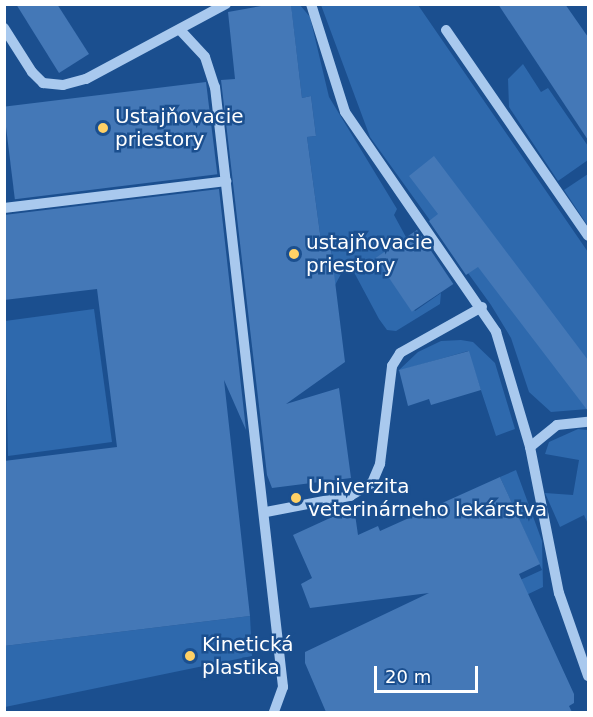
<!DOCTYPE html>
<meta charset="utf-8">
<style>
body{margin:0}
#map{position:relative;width:593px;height:717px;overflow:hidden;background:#1b4f8f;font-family:"DejaVu Sans",sans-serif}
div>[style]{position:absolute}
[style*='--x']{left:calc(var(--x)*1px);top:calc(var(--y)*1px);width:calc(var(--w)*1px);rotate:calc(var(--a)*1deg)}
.green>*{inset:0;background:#2e69ad}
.building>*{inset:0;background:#4478b7;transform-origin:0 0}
.minor>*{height:10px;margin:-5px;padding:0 5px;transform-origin:5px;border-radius:5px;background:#a9c9ee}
.dots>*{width:16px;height:16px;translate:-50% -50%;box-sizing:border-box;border:3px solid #1b4f8f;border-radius:50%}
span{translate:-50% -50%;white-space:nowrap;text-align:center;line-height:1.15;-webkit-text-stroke:5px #1b4f8f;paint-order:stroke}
.poi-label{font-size:20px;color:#fff}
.left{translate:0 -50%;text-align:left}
.frame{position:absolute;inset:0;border:6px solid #fff;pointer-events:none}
.scale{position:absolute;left:374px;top:666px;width:104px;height:27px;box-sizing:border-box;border:3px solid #fff;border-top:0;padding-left:8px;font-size:18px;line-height:21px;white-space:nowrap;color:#fff;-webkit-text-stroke:4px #1b4f8f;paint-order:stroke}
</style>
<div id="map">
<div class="green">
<i style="clip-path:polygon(291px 5px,300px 5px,310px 17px,329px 97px,397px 209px,394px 215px,407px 239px,378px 261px,415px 311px,441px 293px,440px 304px,396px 331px,387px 330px,379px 319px,348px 261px,334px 287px,331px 241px,321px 241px,307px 137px,316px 136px,311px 96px,302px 98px)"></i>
<i style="clip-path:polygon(321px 5px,418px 5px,588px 252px,588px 409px,551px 412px,529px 392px,511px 338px,491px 305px,370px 137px)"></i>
<i style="clip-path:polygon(523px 64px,541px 92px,548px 88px,588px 146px,588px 160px,558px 181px,509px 107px,508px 79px)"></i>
<i style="clip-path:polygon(588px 174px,588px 226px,564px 190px)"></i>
<i style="clip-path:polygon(94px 309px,112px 442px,8px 456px,5px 321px)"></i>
<i style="clip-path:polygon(461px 340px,473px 342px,495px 363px,515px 429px,496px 436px,468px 351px,398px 371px,418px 352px,441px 341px)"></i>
<i style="clip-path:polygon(578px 429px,588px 430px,588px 524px,584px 515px,560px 527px,545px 493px,573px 495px,579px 460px,545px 454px,549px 442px)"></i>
<i style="clip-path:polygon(516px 470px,542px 541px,543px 587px,461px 626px,454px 610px,542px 570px,500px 477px)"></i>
<i style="clip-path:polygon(250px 616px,252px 656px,5px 707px,4px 646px)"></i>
</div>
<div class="building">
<i style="clip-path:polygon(16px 4px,57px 4px,89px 54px,59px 73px)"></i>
<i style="clip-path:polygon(272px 4px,291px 4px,302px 98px,311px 96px,316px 136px,307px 137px,321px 241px,330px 241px,345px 362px,286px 404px,339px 388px,351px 478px,272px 488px,267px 475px,221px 80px,235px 79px,228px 12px)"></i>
<i style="clip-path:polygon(498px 4px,565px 4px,588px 37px,588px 140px)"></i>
<i style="left:206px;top:82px;width:93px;height:204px;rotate:83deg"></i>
<i style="clip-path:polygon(434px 156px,588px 360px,588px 411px,478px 267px,466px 275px,429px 221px,438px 214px,409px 176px)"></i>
<i style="clip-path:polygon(219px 189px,246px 430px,224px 380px,250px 616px,4px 646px,4px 461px,117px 447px,97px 289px,4px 300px,4px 215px)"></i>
<i style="left:417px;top:230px;width:65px;height:50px;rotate:56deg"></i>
<i style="clip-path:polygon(469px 351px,481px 390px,431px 405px,429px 399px,408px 406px,399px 370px)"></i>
<i style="clip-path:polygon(500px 477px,540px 564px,519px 574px,574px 694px,574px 703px,569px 706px,572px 712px,326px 712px,305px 663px,305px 652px,429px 593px,310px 608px,301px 584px,312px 578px,293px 535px,354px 507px,358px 535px,378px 526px,380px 531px)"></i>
</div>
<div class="minor">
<i style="--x:311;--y:4;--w:113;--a:72.5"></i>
<i style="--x:345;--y:112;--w:267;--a:55.5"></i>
<i style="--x:496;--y:332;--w:120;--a:73.5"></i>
<i style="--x:530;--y:447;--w:149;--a:78.8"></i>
<i style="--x:559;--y:593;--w:88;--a:70.7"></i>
<i style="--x:4;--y:28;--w:52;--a:57.5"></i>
<i style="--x:32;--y:72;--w:16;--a:45"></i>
<i style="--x:43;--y:83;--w:20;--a:6"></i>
<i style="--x:63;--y:85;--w:24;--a:-15"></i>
<i style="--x:86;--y:79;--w:159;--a:-28.2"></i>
<i style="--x:446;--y:30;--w:250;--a:55.4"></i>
<i style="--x:181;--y:31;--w:35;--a:47"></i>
<i style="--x:205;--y:57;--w:32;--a:72"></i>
<i style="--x:215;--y:87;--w:604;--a:83.53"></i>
<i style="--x:283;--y:687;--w:27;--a:110"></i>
<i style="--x:4;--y:208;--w:224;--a:-6.9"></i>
<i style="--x:530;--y:447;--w:35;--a:-39"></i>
<i style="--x:557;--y:425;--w:31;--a:-6"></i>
<i style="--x:266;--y:512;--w:86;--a:-10.8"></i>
<i style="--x:350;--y:496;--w:26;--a:-31"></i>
<i style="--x:372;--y:483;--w:21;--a:-67"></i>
<i style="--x:380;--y:464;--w:99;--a:-83"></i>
<i style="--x:392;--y:366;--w:15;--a:-58"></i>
<i style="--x:400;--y:353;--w:94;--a:-29.3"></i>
</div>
<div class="dots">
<i style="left:103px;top:128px;background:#ffd166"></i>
<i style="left:294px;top:254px;background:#ffd166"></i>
<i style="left:296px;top:498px;background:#ffd166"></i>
<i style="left:190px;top:656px;background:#ffd166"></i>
</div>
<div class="poi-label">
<span class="left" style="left:115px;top:128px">Ustajňovacie<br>priestory</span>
<span class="left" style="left:306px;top:254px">ustajňovacie<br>priestory</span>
<span class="left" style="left:308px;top:498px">Univerzita<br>veterinárneho lekárstva</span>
<span class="left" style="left:202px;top:656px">Kinetická<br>plastika</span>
</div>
<div class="frame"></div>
<div class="scale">20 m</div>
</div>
